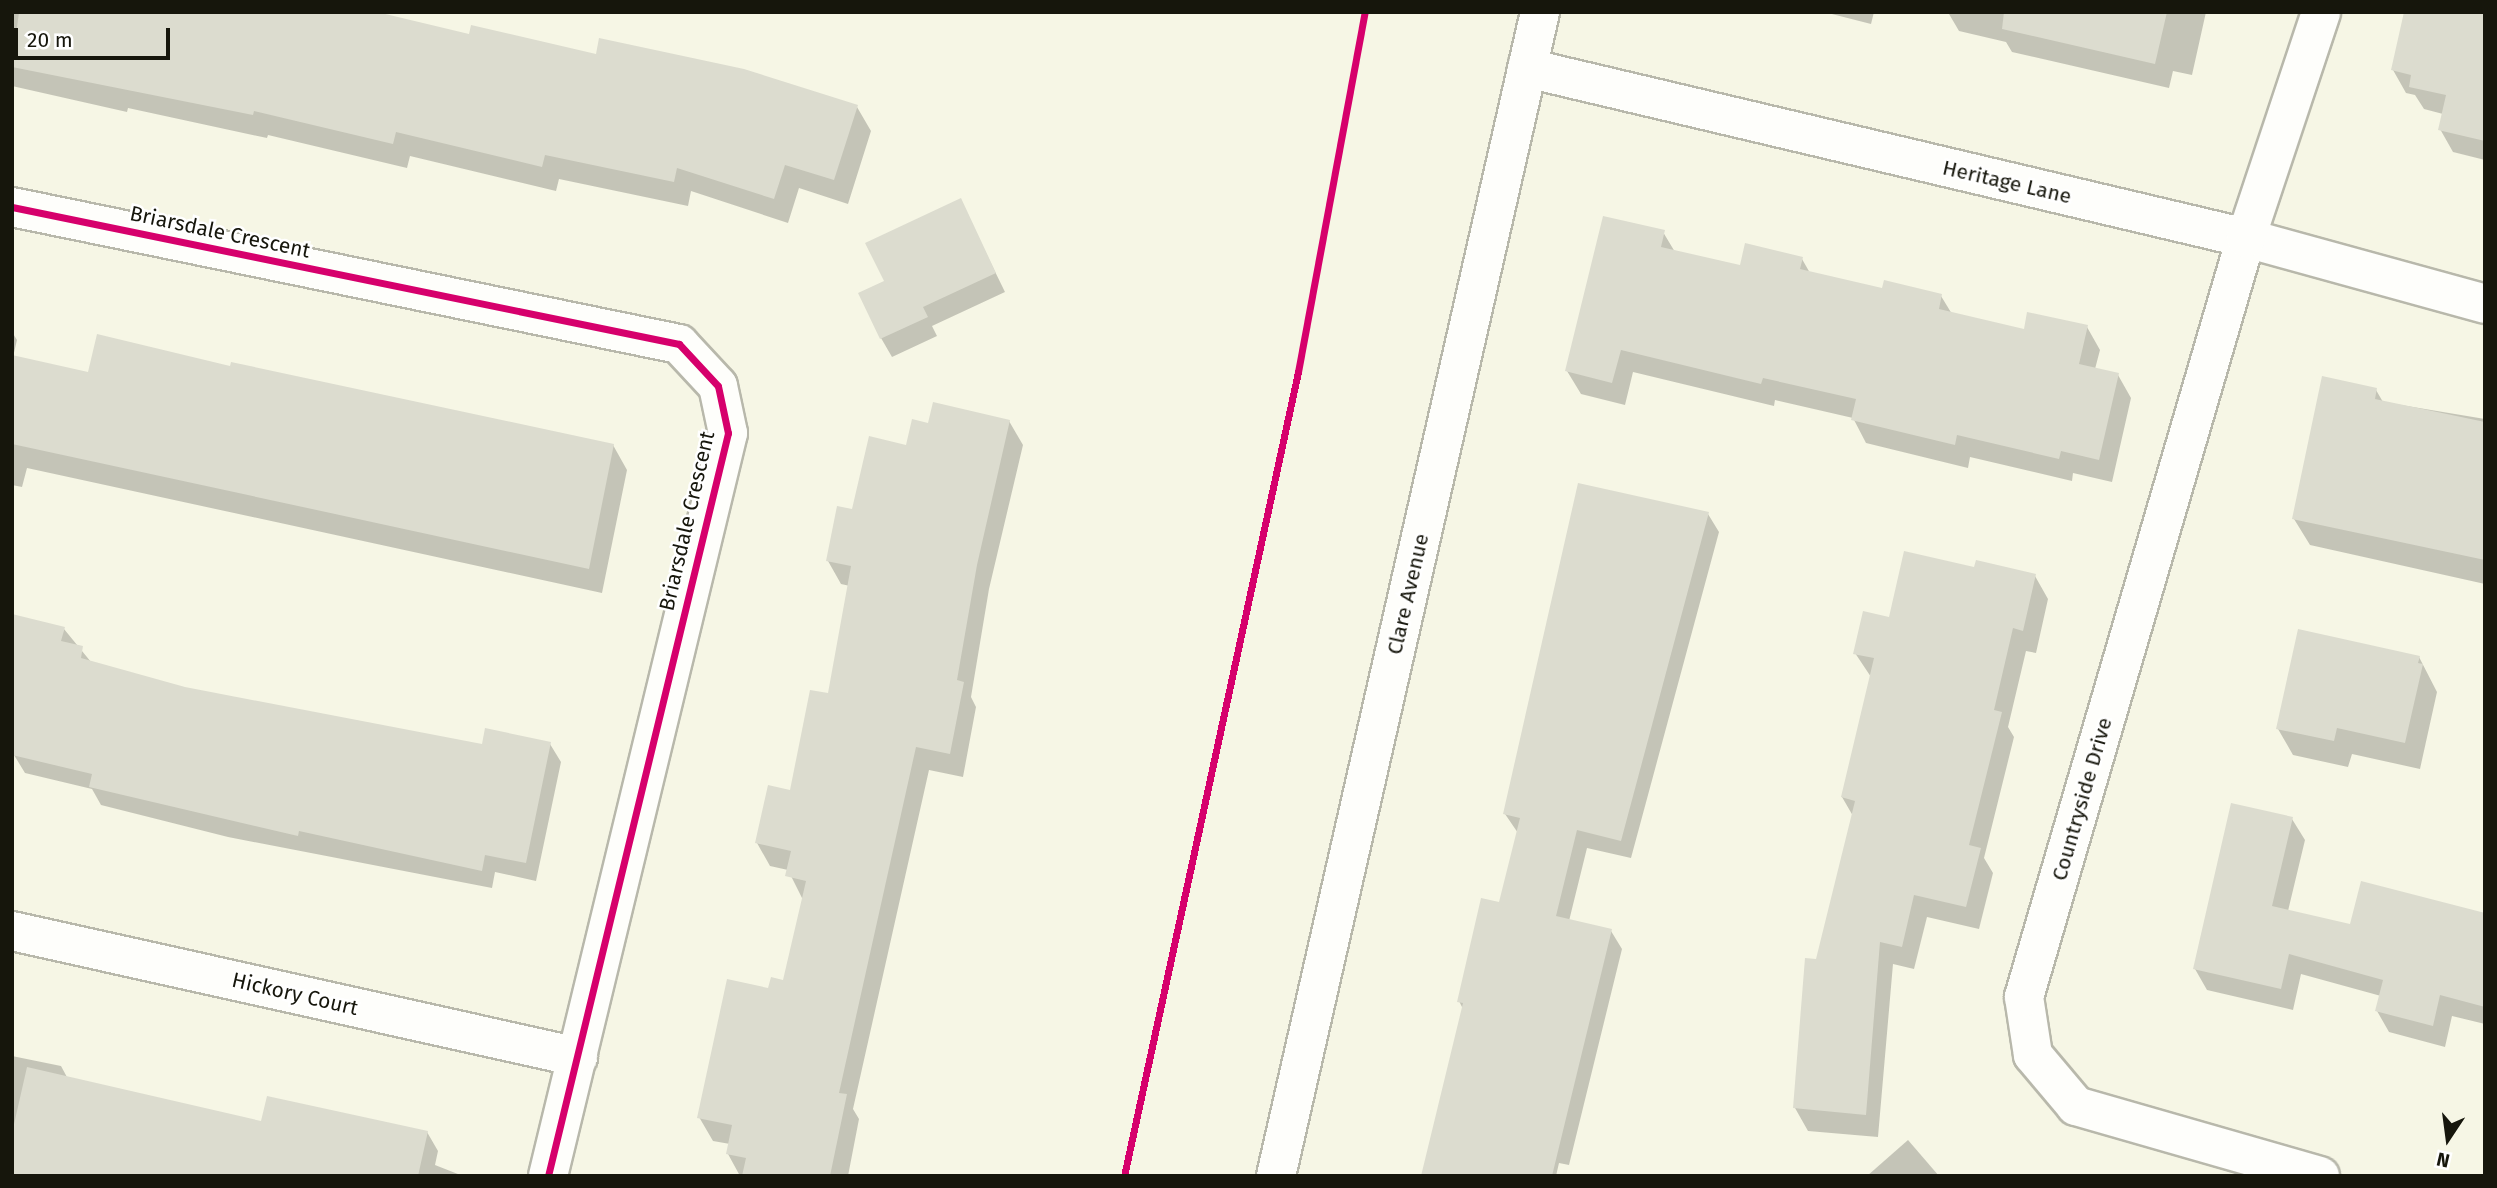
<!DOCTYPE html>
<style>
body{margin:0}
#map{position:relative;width:2497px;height:1188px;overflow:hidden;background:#f6f6e5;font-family:"Fira Sans",sans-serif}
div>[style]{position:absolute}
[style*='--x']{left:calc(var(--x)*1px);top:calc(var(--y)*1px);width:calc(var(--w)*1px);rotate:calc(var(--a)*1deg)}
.shadow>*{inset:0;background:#0003}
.building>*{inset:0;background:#dcdccf}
.roads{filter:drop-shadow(2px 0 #b8b8ab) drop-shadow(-2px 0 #b8b8ab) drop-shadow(0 2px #b8b8ab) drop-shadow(0 -2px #b8b8ab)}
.minor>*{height:38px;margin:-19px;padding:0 19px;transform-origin:19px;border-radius:19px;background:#fefefb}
.tertiary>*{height:38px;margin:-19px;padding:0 19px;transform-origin:19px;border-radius:19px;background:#fefefb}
.cycleway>*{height:7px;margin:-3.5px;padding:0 3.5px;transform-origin:3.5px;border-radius:3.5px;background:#d6006c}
span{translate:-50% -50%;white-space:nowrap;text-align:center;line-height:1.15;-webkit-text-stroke:5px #fff;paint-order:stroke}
.street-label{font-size:21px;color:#16160c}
.frame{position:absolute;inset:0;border:14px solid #16160c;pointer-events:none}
.north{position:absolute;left:2413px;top:1104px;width:70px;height:70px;-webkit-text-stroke:5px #fff;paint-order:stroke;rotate:193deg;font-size:19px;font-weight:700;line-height:28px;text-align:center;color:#16160c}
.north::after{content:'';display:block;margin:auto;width:24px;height:32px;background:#16160c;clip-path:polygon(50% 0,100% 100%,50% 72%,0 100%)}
.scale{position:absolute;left:14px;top:28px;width:156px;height:32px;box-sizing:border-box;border:4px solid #16160c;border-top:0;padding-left:9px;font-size:21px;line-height:24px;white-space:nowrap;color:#16160c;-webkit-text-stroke:5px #fff;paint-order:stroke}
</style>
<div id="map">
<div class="shadow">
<i style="clip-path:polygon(12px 12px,369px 12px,470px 36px,857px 107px,871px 131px,848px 204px,799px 188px,788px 223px,691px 191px,688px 206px,559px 179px,556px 191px,410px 156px,407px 168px,268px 135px,267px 138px,128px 108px,127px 112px,12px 86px)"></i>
<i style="clip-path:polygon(1824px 12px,1874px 12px,1871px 24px)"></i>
<i style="clip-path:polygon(1942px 12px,2206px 12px,2192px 75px,2173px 71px,2169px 88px,2012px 52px,2006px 42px,1959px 31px,1949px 14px)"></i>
<i style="clip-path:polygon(2485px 12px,2485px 160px,2453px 152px,2440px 129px,2443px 114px,2424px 109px,2415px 95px,2406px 93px,2393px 70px)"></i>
<i style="clip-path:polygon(960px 200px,1005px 292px,932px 326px,937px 336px,892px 357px,881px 338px,886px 282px)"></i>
<i style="clip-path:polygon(1663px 232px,1675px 252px,1741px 267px,1802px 259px,1810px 273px,1884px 290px,1941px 296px,1952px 314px,2025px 331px,2087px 327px,2100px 350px,2095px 369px,2118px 375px,2131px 398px,2112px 482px,2073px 473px,2072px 481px,1970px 457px,1968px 468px,1866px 443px,1853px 418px,1775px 400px,1774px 406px,1633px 372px,1625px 405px,1581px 394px,1567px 371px)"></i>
<i style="clip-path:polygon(12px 332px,17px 340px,13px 357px,89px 374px,232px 368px,613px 445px,627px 470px,602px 593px,27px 468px,22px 487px,12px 485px)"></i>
<i style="clip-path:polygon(2376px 390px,2383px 402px,2485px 419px,2485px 584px,2310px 545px,2294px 519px)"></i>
<i style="clip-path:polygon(1009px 421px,1023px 445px,989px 589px,971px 697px,976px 707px,963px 777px,929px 770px,853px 1109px,859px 1119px,848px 1176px,740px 1176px,728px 1154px,730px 1144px,713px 1141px,699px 1117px,784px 982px,803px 900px,788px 870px,770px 866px,757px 843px,792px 792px,830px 695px,850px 586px,841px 584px,828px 561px,853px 511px,929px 425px)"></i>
<i style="clip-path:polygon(1708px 514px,1719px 532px,1631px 858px,1587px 848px,1569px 921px,1611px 931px,1622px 949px,1569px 1165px,1559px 1163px,1556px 1176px,1423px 1176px,1463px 1009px,1459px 1001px,1500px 904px,1518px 833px,1505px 814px)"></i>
<i style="clip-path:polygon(1976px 569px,2035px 576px,2048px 599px,2036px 653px,2026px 651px,2008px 727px,2014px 737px,1984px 858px,1993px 873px,1979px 929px,1927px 917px,1914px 969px,1893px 964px,1878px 1137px,1808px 1131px,1795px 1108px,1818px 961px,1853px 816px,1842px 797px,1871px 677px,1855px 653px,1890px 619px)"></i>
<i style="clip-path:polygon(64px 629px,91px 662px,184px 688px,483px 746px,550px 744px,561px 762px,536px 881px,495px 872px,492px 888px,228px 837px,101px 805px,92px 789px,25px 773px,14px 755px)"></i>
<i style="clip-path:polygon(2419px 657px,2437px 692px,2420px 769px,2352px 754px,2348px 767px,2293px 755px,2278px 729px)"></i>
<i style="clip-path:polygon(2292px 819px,2305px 840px,2288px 911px,2351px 926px,2485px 922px,2485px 1024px,2452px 1016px,2445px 1047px,2389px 1032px,2377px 1011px,2381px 996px,2301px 974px,2293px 1010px,2207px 990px,2195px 969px)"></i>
<i style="clip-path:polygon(12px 1056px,61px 1066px,68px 1079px,263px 1123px,427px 1132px,438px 1151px,435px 1165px,463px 1176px,12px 1176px)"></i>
<i style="clip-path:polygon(1908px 1140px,1939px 1176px,1867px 1176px)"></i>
</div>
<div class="building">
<i style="clip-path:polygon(19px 12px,377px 12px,469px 34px,471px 25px,596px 54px,599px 38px,744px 69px,858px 105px,834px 180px,785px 165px,774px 199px,677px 168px,674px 182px,545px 155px,542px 167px,396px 132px,393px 144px,254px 111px,253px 115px,12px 67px)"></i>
<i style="clip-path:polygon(2004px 12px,2167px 12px,2155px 64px,2002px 29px)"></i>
<i style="clip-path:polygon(2404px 12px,2485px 12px,2485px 141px,2438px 130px,2446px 95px,2409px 87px,2411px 75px,2391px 70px)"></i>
<i style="clip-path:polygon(961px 198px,996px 273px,923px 307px,928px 317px,880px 339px,858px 293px,884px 281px,865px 243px)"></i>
<i style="clip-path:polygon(1603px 216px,1665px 230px,1661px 247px,1740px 265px,1745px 243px,1803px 257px,1800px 269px,1882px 288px,1884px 280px,1942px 294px,1939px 309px,2024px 329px,2027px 312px,2088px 325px,2079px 364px,2119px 373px,2099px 460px,2061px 451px,2059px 459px,1957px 435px,1955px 445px,1851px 420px,1856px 399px,1763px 378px,1761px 384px,1621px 350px,1612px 383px,1565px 371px)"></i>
<i style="clip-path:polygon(97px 334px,230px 366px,231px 362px,614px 444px,589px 569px,12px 444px,12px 355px,88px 372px)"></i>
<i style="clip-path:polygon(2322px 376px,2377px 388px,2375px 399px,2485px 422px,2485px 560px,2292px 519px)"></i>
<i style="clip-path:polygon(933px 402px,1010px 420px,977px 565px,957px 680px,964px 682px,950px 754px,916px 747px,839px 1093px,847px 1094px,830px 1176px,742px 1176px,746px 1158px,726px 1154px,732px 1125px,697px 1118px,727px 979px,768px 988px,771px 977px,783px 980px,806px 881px,785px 876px,791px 851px,755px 843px,768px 785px,790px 790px,810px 690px,828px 693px,851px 566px,826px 561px,837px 506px,852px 509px,869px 436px,906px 445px,912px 419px,928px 423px)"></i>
<i style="clip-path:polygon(1578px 483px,1709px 512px,1621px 841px,1577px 830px,1556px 916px,1612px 929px,1552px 1176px,1421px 1176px,1463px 1003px,1457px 1002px,1481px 898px,1499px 902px,1520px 818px,1503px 814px)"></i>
<i style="clip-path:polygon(1904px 551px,1974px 567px,1976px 560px,2036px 574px,2023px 631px,2013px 628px,1994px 710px,2002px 712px,1969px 845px,1981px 848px,1966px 907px,1914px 895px,1902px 947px,1880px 942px,1866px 1115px,1793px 1108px,1805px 958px,1816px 959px,1855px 801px,1841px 797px,1874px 658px,1853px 654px,1863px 611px,1889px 617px)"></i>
<i style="clip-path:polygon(12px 614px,65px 627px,61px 641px,83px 646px,81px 658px,185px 687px,482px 744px,485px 728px,551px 742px,526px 863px,485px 855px,482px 871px,299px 831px,298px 836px,89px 787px,92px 774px,12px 755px)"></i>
<i style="clip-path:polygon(2298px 629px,2420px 656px,2418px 663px,2423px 664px,2405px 743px,2337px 728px,2334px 741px,2276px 729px)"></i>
<i style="clip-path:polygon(2231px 803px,2293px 817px,2272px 906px,2350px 924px,2361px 881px,2485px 913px,2485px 1007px,2440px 995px,2433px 1026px,2375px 1011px,2383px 980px,2289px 954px,2281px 989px,2193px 969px)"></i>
<i style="clip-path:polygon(27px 1067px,261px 1121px,267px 1096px,428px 1131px,418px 1176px,12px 1176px,12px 1133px)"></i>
</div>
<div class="roads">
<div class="minor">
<i style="--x:1527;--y:68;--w:739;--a:13.3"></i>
<i style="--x:2246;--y:238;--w:248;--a:15.4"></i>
<i style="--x:12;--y:207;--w:681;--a:11.61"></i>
<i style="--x:679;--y:344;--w:57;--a:47.1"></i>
<i style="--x:718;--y:386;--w:48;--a:78"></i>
<i style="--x:728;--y:433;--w:764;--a:103.62"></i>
<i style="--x:12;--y:931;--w:580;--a:12.55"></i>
<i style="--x:2320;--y:1176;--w:254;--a:-164"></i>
<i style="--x:2076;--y:1106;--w:67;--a:-130.1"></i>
<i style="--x:2033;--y:1055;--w:59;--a:-98.8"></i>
<i style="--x:2024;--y:997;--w:791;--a:-73.7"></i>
<i style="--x:2246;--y:238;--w:238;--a:-71.6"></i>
</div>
<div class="tertiary">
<i style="--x:1276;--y:1176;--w:1194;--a:-77.22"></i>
</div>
</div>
<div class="cycleway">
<i style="--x:12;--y:207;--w:681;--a:11.61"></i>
<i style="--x:679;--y:344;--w:57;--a:47.1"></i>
<i style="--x:718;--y:386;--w:48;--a:78"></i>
<i style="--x:728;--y:433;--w:764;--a:103.62"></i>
<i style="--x:1124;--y:1176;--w:823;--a:-77.79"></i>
<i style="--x:1298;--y:372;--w:366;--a:-79.5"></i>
</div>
<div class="street-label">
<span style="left:2007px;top:182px;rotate:13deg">Heritage Lane</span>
<span style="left:220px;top:232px;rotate:12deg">Briarsdale Crescent</span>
<span style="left:687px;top:521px;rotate:-77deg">Briarsdale Crescent</span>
<span style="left:1408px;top:594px;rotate:-77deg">Clare Avenue</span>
<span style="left:2082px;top:799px;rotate:-74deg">Countryside Drive</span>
<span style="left:295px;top:994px;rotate:13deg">Hickory Court</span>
</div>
<div class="frame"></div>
<div class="north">N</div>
<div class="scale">20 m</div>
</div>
